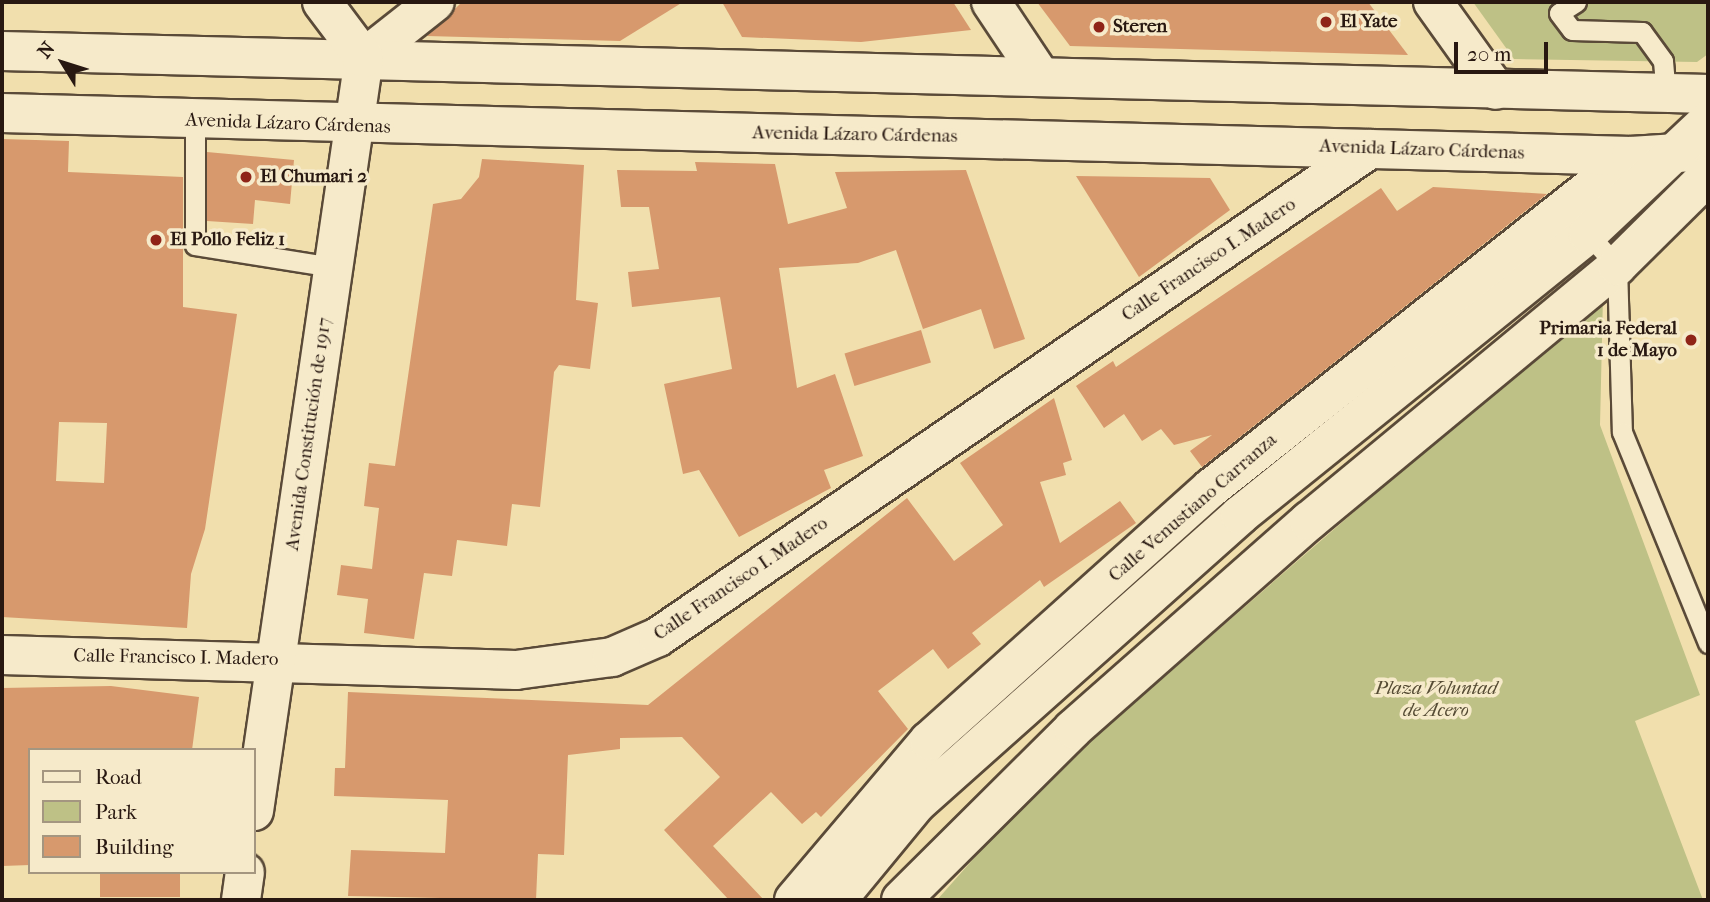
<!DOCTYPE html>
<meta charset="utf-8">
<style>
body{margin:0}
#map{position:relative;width:1710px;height:902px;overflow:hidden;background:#f1dfad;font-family:"IM FELL French Canon",serif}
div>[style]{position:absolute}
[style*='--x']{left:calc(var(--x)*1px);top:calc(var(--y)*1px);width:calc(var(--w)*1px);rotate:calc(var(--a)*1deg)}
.green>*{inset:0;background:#bec186}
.building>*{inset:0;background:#d7996d;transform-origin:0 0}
.roads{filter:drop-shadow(2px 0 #5a4a38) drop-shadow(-2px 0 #5a4a38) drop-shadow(0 2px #5a4a38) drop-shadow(0 -2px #5a4a38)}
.lane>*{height:19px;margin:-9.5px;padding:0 9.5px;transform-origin:9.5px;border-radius:9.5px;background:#f6eaca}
.street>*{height:38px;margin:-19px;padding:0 19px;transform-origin:19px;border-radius:19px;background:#f6eaca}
.secondary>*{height:38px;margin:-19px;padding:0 19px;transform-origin:19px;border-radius:19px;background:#f6eaca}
.dots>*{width:19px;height:19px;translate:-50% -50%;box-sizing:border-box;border:4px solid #f6eaca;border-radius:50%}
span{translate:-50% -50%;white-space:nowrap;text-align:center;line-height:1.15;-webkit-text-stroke:7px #f6eaca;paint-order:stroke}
.poi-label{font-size:19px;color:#281811;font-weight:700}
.left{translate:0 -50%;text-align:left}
.right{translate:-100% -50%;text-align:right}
.street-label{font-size:19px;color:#281811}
.park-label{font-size:19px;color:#554b34;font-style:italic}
.frame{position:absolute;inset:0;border:4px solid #281811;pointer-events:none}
.legend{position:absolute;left:28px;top:748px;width:228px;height:126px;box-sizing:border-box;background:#f6eaca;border:2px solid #a49680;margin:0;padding:9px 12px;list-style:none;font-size:21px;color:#281811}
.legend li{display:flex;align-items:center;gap:14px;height:35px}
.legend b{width:35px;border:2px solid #a49680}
.north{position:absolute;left:28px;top:28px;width:70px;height:70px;-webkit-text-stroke:5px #f6eaca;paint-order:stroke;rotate:308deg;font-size:19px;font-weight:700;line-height:28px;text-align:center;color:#281811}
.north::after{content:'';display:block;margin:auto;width:24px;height:32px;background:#281811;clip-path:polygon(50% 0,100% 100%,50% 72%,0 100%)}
.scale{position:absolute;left:1454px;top:42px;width:94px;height:32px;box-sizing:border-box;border:4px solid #281811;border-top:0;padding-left:9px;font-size:21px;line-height:24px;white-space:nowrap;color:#281811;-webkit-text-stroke:5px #f6eaca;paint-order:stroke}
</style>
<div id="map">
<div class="green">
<i style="clip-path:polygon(1473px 2px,1708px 2px,1708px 54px,1697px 62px,1514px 59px)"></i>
<i style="clip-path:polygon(1603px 296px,1600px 425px,1700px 695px,1635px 721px,1703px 900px,937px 900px,1037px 787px)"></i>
</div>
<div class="building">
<i style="clip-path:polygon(462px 2px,683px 2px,620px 41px,427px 36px)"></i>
<i style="clip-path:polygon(722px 2px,953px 2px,971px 30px,861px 42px,742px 37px)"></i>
<i style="clip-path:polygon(1037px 2px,1368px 2px,1408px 55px,1070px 46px)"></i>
<i style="clip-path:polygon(evenodd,2px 139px,69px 141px,68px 172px,183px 177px,183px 307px,237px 314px,205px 529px,191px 574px,187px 628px,2px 617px,2px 139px,59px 422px,107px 423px,104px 483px,56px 481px,59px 422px)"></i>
<i style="clip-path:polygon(207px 152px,294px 160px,290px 204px,255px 200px,253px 224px,207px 221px)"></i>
<i style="clip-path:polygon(482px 159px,584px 165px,576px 300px,598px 303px,590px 369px,559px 365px,554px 372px,540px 507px,512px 504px,507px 546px,457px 540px,452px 576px,424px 573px,414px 639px,364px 633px,368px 599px,337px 595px,341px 565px,372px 569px,379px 508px,364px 506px,369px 463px,395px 466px,433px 204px,461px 199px,479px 177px)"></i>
<i style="clip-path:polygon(695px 162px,775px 164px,788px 224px,847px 208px,835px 172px,966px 170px,1025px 339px,994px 349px,981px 309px,923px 329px,896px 250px,858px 263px,779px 268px,797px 388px,835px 374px,863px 456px,824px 470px,831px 488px,739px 537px,699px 470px,683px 474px,664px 384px,732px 369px,720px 297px,632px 307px,628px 272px,659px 269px,649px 207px,621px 207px,617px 170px,697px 171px)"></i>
<i style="clip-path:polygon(1076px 176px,1210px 178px,1230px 210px,1139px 277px)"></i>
<i style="clip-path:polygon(1433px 187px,1547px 194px,1202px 467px,1190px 451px,1212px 435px,1174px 445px,1161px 429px,1142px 441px,1124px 414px,1104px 428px,1076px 386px,1113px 361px,1116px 367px,1381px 188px,1397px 211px)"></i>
<i style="left:921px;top:330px;width:34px;height:80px;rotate:73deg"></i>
<i style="clip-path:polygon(1054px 398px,1072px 460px,1063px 463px,1066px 475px,1040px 482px,1060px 543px,1120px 501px,1136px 523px,1044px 587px,1040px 580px,972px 633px,981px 644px,948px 669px,933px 649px,878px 691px,908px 729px,821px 817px,816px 812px,802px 824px,771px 792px,713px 846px,764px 900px,729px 900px,664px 830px,720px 777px,682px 737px,620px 738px,620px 749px,568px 755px,564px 855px,538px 854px,536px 900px,348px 896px,351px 850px,445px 853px,448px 800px,334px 796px,335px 768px,345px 768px,348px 692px,648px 705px,907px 498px,954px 561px,1003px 525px,960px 463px)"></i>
<i style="clip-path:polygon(111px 686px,199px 697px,192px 750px,30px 750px,30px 865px,2px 866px,2px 688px)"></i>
<i style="left:100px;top:872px;width:80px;height:25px"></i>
</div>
<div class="roads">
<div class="lane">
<i style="--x:1576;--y:2;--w:20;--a:147"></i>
<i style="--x:1559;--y:13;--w:21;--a:53"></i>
<i style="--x:1572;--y:30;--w:70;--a:1.6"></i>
<i style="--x:1642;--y:32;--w:36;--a:54"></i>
<i style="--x:1663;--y:61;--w:34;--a:85"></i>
<i style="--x:195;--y:122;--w:123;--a:90"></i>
<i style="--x:195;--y:245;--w:140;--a:9.1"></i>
<i style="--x:1588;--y:234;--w:43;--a:47.8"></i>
<i style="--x:1617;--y:266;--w:166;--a:88.3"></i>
<i style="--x:1622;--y:432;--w:228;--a:67.8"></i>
</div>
<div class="street">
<i style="--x:991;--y:2;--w:87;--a:56.3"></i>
<i style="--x:1433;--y:2;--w:108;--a:54.4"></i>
<i style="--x:364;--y:58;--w:90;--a:-38.3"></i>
<i style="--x:2;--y:655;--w:514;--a:1.67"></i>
<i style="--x:516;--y:670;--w:97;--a:-7.7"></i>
<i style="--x:612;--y:657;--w:50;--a:-23.5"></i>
<i style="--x:658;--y:637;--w:863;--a:-34.43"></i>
<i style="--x:794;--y:900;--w:209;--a:-49.7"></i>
<i style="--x:929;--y:741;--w:379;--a:-41.9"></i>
<i style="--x:1211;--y:488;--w:535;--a:-38.33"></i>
</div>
<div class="secondary">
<i style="--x:2;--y:51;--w:1707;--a:1.44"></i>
<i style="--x:2;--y:113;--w:1630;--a:1.51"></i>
<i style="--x:1631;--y:156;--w:77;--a:-3.7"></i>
<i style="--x:254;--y:811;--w:761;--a:-81.69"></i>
<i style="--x:364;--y:58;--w:70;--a:-126.9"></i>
<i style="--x:241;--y:900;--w:28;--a:-82"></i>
<i style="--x:837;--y:900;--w:126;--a:-50.5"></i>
<i style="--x:917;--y:803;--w:433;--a:-41.7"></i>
<i style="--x:1240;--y:515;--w:447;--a:-38.9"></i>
<i style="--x:1588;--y:234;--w:165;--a:-43.3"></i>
<i style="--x:901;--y:900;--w:243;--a:-44.8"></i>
<i style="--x:1073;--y:729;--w:315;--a:-41.4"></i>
<i style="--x:1309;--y:521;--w:400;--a:-39.6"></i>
<i style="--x:1617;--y:266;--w:128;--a:-44.7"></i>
</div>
</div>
<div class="dots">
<i style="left:1326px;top:22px;background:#8f2418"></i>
<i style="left:1099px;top:27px;background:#8f2418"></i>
<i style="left:246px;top:177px;background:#8f2418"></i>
<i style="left:156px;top:240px;background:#8f2418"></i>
<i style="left:1691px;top:340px;background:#8f2418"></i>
</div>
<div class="poi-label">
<span class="left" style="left:1340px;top:22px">El Yate</span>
<span class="left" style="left:1113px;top:27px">Steren</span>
<span class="left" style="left:260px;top:177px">El Chumari 2</span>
<span class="left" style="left:170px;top:240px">El Pollo Feliz 1</span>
<span class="right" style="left:1677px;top:340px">Primaria Federal<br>1 de Mayo</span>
</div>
<div class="street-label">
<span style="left:288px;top:124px;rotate:2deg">Avenida Lázaro Cárdenas</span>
<span style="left:855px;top:135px;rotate:1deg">Avenida Lázaro Cárdenas</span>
<span style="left:1422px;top:150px;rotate:2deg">Avenida Lázaro Cárdenas</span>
<span style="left:1209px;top:260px;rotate:-34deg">Calle Francisco I. Madero</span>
<span style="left:309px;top:434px;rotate:-82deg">Avenida Constitución de 1917</span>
<span style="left:1193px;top:508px;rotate:-41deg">Calle Venustiano Carranza</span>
<span style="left:741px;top:579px;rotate:-34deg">Calle Francisco I. Madero</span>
<span style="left:176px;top:658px;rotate:1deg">Calle Francisco I. Madero</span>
</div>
<div class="park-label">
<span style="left:1436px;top:700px">Plaza Voluntad<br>de Acero</span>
</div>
<div class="frame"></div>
<ul class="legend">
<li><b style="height:9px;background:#f6eaca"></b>Road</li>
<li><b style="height:19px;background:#bec186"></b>Park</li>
<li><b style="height:19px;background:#d7996d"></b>Building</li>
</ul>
<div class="north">N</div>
<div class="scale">20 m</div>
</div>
